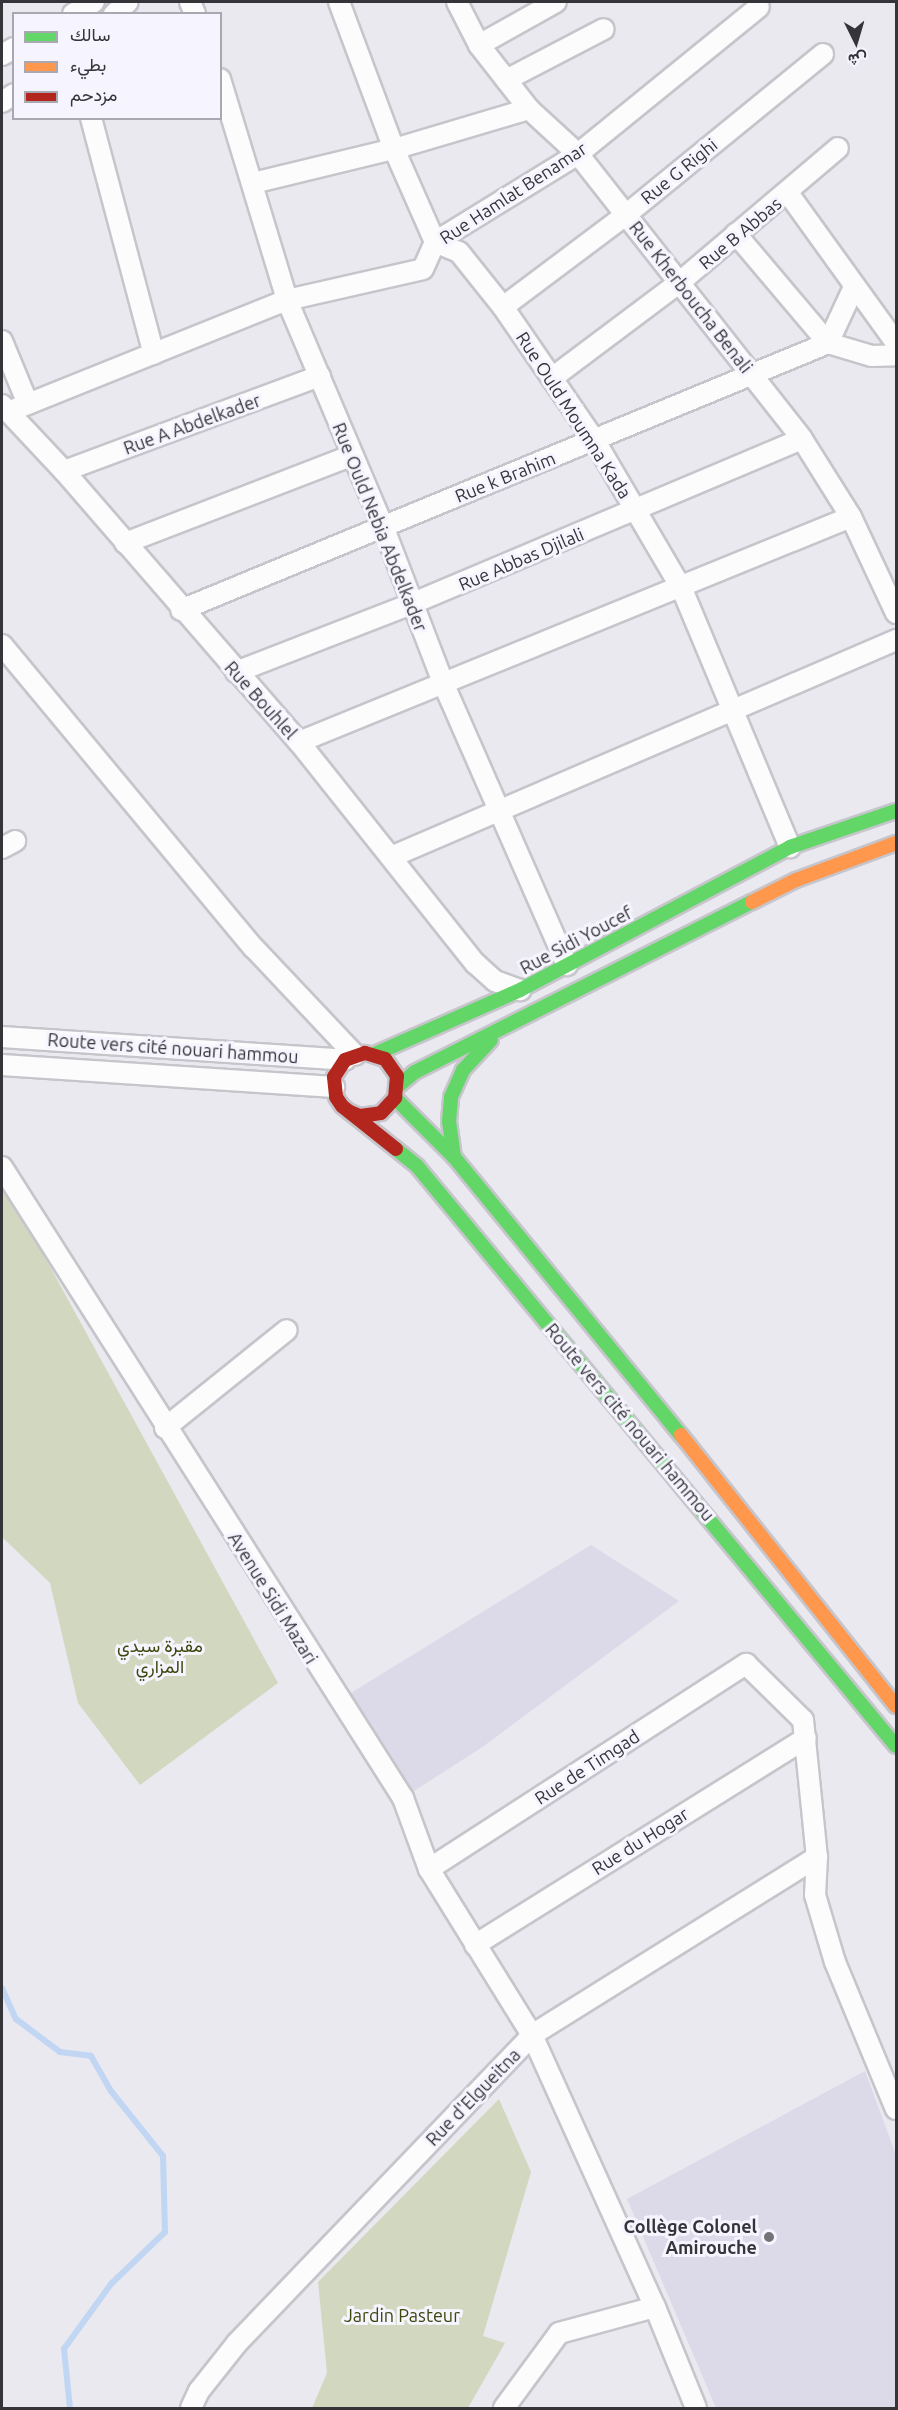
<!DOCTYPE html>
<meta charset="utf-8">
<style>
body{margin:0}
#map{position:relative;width:898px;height:2410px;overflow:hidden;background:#eae9f0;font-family:Ubuntu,Vazirmatn,sans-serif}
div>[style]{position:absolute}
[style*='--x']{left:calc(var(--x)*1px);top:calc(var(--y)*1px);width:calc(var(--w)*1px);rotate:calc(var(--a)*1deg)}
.built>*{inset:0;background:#dcdae8}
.green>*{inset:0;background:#d2d8bf}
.stream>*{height:6px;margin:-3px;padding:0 3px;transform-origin:3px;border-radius:3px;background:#c0d6f2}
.roads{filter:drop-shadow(2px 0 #c6c5cb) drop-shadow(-2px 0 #c6c5cb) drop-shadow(0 2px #c6c5cb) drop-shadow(0 -2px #c6c5cb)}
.street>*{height:20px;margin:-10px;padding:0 10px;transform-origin:10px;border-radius:10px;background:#fcfcfd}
.fast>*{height:14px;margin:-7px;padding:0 7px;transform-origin:7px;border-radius:7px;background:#63d668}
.slow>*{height:14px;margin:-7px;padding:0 7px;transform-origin:7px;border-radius:7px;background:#ff974d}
.jam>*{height:14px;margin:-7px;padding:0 7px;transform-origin:7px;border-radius:7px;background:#b3261e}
.dots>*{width:16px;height:16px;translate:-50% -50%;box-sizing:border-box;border:3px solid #f6f4fe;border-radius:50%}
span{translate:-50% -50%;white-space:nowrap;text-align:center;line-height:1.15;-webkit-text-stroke:6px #f6f4fe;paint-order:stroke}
.street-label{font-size:18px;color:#353439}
.park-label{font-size:18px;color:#3d470c}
.poi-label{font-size:18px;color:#353439;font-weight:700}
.right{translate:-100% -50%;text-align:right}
.frame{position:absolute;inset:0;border:3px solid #353439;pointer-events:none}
.legend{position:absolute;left:12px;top:12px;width:210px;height:108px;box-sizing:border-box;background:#f6f4fe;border:2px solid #a9a7af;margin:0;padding:8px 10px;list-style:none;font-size:18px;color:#353439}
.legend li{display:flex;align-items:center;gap:12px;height:30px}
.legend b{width:30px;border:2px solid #a9a7af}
.north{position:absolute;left:826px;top:12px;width:60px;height:60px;-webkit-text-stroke:4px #f6f4fe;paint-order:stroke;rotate:175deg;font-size:16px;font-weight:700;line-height:24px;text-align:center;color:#353439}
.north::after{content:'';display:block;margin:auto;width:21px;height:27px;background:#353439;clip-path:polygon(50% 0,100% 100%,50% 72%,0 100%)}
</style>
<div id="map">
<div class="built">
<i style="clip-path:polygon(591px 1545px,679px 1601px,481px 1748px,403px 1798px,341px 1699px)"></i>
<i style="clip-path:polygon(865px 2071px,896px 2155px,896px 2408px,716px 2408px,627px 2199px)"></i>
</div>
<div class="green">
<i style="clip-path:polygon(2px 1179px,278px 1683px,140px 1785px,78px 1703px,50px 1583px,2px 1537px)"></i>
<i style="clip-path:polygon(499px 2099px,531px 2172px,483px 2336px,505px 2343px,468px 2408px,312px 2408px,327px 2373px,318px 2282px)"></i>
</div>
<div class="stream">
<i style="--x:2;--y:1988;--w:34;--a:66"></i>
<i style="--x:16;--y:2019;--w:55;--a:36.9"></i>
<i style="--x:60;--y:2052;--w:31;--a:7"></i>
<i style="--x:91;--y:2056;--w:40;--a:60.3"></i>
<i style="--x:111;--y:2091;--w:83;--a:51.3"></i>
<i style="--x:163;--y:2156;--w:76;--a:88.5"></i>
<i style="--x:165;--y:2232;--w:75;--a:136.1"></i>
<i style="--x:111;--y:2284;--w:80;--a:125.9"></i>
<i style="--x:64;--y:2349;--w:59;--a:84.2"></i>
</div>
<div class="roads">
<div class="street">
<i style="--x:190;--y:2;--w:13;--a:67"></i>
<i style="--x:339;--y:2;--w:157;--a:69.5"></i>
<i style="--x:394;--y:149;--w:102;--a:66.2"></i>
<i style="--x:435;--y:242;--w:26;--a:23"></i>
<i style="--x:459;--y:252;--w:70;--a:51.3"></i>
<i style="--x:503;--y:307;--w:163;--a:55.5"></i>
<i style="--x:595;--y:441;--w:172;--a:59.6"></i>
<i style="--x:682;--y:589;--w:280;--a:67.3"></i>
<i style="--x:457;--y:2;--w:48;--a:62.9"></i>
<i style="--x:479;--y:45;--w:81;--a:52"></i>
<i style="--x:529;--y:109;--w:67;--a:42.6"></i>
<i style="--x:578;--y:154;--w:362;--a:51.8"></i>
<i style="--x:802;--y:439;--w:92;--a:57.9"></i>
<i style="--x:851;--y:517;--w:106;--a:64.9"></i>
<i style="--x:73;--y:14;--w:24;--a:-30"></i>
<i style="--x:114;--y:14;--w:18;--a:-41"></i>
<i style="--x:479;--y:45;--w:88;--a:-29.2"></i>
<i style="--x:2;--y:55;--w:14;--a:-30"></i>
<i style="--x:220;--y:79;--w:231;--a:73.1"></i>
<i style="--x:287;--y:300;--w:246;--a:67"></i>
<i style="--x:383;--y:526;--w:170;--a:69"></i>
<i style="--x:444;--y:685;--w:306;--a:66.3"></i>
<i style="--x:506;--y:80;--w:110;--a:-27.5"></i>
<i style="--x:2;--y:102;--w:14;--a:-34"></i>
<i style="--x:91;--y:118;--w:244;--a:75.1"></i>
<i style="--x:253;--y:183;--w:145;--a:-13.6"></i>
<i style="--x:394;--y:149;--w:141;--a:-16.5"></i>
<i style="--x:788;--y:193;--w:185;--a:54.2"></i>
<i style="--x:854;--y:287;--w:62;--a:114.9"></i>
<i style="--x:828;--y:343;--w:46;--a:16.5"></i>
<i style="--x:872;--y:356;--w:24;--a:-2"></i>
<i style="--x:503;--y:307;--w:155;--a:-36.9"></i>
<i style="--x:627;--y:214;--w:253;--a:-39.2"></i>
<i style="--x:2;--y:341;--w:68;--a:67.6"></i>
<i style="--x:552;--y:378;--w:160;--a:-36.9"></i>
<i style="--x:680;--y:282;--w:207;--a:-40.3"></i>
<i style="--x:2;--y:405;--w:91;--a:46.8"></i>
<i style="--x:64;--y:471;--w:359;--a:49.1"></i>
<i style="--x:299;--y:742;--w:283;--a:51.5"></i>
<i style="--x:475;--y:963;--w:27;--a:42"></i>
<i style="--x:495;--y:981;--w:27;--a:20"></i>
<i style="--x:8;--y:412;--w:301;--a:-21.9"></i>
<i style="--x:287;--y:300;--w:139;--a:-12.8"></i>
<i style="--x:423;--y:269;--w:30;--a:-66"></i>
<i style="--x:435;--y:242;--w:168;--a:-31.6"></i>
<i style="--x:578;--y:154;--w:233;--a:-39.1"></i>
<i style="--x:64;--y:471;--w:273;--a:-20.4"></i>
<i style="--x:125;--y:543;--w:244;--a:-21.1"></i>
<i style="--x:181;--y:610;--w:700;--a:-22.42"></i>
<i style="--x:828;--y:343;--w:143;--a:-130.2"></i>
<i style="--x:2;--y:645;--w:394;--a:50.3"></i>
<i style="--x:254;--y:948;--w:147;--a:46.7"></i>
<i style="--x:236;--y:672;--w:188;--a:-21.2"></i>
<i style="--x:411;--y:604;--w:424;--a:-22.9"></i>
<i style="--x:299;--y:742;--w:596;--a:-22.18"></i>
<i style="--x:2;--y:848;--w:15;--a:-28"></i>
<i style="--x:391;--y:857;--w:550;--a:-23.25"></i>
<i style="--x:2;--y:1037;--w:344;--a:3.8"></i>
<i style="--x:2;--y:1065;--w:333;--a:3.8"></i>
<i style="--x:2;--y:1167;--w:748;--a:57.56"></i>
<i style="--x:403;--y:1798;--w:76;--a:69.9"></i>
<i style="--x:429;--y:1869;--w:195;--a:58.2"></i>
<i style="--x:532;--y:2035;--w:299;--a:65.7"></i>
<i style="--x:655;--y:2307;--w:109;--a:67.9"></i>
<i style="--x:165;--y:1428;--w:156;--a:-38.8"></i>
<i style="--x:429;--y:1869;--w:378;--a:-32.9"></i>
<i style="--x:746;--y:1664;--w:80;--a:44.5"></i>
<i style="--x:803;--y:1720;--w:138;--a:84.2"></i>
<i style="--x:817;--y:1857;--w:38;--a:93"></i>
<i style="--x:815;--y:1895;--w:70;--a:73.4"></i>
<i style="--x:835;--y:1962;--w:159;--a:67.5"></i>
<i style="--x:475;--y:1945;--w:390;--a:-32"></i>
<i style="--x:191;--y:2408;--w:19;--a:-65"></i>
<i style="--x:199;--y:2391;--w:61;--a:-51.6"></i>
<i style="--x:237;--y:2343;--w:426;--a:-46.2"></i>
<i style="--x:532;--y:2035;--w:336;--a:-32"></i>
<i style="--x:504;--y:2408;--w:93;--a:-53.7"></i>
<i style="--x:559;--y:2333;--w:99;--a:-15.2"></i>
</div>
<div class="fast">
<i style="--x:375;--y:1054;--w:158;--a:-23.8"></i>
<i style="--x:520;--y:990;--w:306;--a:-27.9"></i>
<i style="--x:790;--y:847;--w:112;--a:-18.8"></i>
<i style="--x:397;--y:1087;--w:23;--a:-40"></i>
<i style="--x:415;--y:1072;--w:377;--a:-26.8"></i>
<i style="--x:395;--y:1098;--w:83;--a:45"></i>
<i style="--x:454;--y:1157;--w:359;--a:50.8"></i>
<i style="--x:396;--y:1149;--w:27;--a:39"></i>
<i style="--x:417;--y:1166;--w:752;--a:50.45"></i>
<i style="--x:454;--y:1157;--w:36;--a:-98"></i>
<i style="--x:449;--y:1121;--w:24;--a:-85"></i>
<i style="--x:451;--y:1097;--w:30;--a:-66"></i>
<i style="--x:463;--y:1070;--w:41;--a:-47"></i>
</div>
<div class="slow">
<i style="--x:752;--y:902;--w:49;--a:-26.6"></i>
<i style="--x:796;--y:880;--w:107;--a:-20.3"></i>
<i style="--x:681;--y:1435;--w:346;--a:51.6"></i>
</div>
<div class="jam">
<i style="--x:350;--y:1112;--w:11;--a:22"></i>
<i style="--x:360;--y:1116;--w:21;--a:-8"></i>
<i style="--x:381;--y:1113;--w:21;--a:-47"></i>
<i style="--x:395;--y:1098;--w:22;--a:-85"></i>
<i style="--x:397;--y:1076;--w:21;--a:-125"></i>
<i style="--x:385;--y:1059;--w:21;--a:-163"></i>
<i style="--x:365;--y:1053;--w:21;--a:161"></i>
<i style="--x:345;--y:1060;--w:20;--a:123"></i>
<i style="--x:334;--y:1077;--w:20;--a:84"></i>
<i style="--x:336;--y:1097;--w:11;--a:56"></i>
<i style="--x:342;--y:1106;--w:69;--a:38.5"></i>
</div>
</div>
<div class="dots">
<i style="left:769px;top:2237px;background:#747379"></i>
</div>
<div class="street-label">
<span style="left:679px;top:171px;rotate:-39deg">Rue G Righi</span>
<span style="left:513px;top:193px;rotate:-33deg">Rue Hamlat Benamar</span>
<span style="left:740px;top:233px;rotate:-40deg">Rue B Abbas</span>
<span style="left:691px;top:297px;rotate:52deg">Rue Kherboucha Benali</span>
<span style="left:574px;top:415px;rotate:57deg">Rue Ould Moumna Kada</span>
<span style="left:192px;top:424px;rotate:-20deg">Rue A Abdelkader</span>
<span style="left:505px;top:477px;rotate:-22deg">Rue k Brahim</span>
<span style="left:380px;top:527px;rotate:68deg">Rue Ould Nebia Abdelkader</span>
<span style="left:521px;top:559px;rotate:-23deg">Rue Abbas Djilali</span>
<span style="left:261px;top:700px;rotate:48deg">Rue Bouhlel</span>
<span style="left:576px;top:940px;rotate:-28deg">Rue Sidi Youcef</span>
<span style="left:173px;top:1048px;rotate:4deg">Route vers cité nouari hammou</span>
<span style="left:630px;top:1422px;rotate:50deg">Route vers cité nouari hammou</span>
<span style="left:273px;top:1598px;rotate:58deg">Avenue Sidi Mazari</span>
<span style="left:587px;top:1767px;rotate:-33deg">Rue de Timgad</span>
<span style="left:640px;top:1841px;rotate:-32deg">Rue du Hogar</span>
<span style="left:473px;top:2097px;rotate:-46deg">Rue d'Elgueitna</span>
</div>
<div class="park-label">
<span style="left:160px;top:1656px">مقبرة سيدي<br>المزاري</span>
<span style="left:402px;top:2315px">Jardin Pasteur</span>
</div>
<div class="poi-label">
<span class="right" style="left:757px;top:2237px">Collège Colonel<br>Amirouche</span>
</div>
<div class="frame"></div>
<ul class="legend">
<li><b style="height:8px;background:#63d668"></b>سالك</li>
<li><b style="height:8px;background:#ff974d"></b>بطيء</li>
<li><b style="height:8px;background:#b3261e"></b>مزدحم</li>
</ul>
<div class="north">ش</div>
</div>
